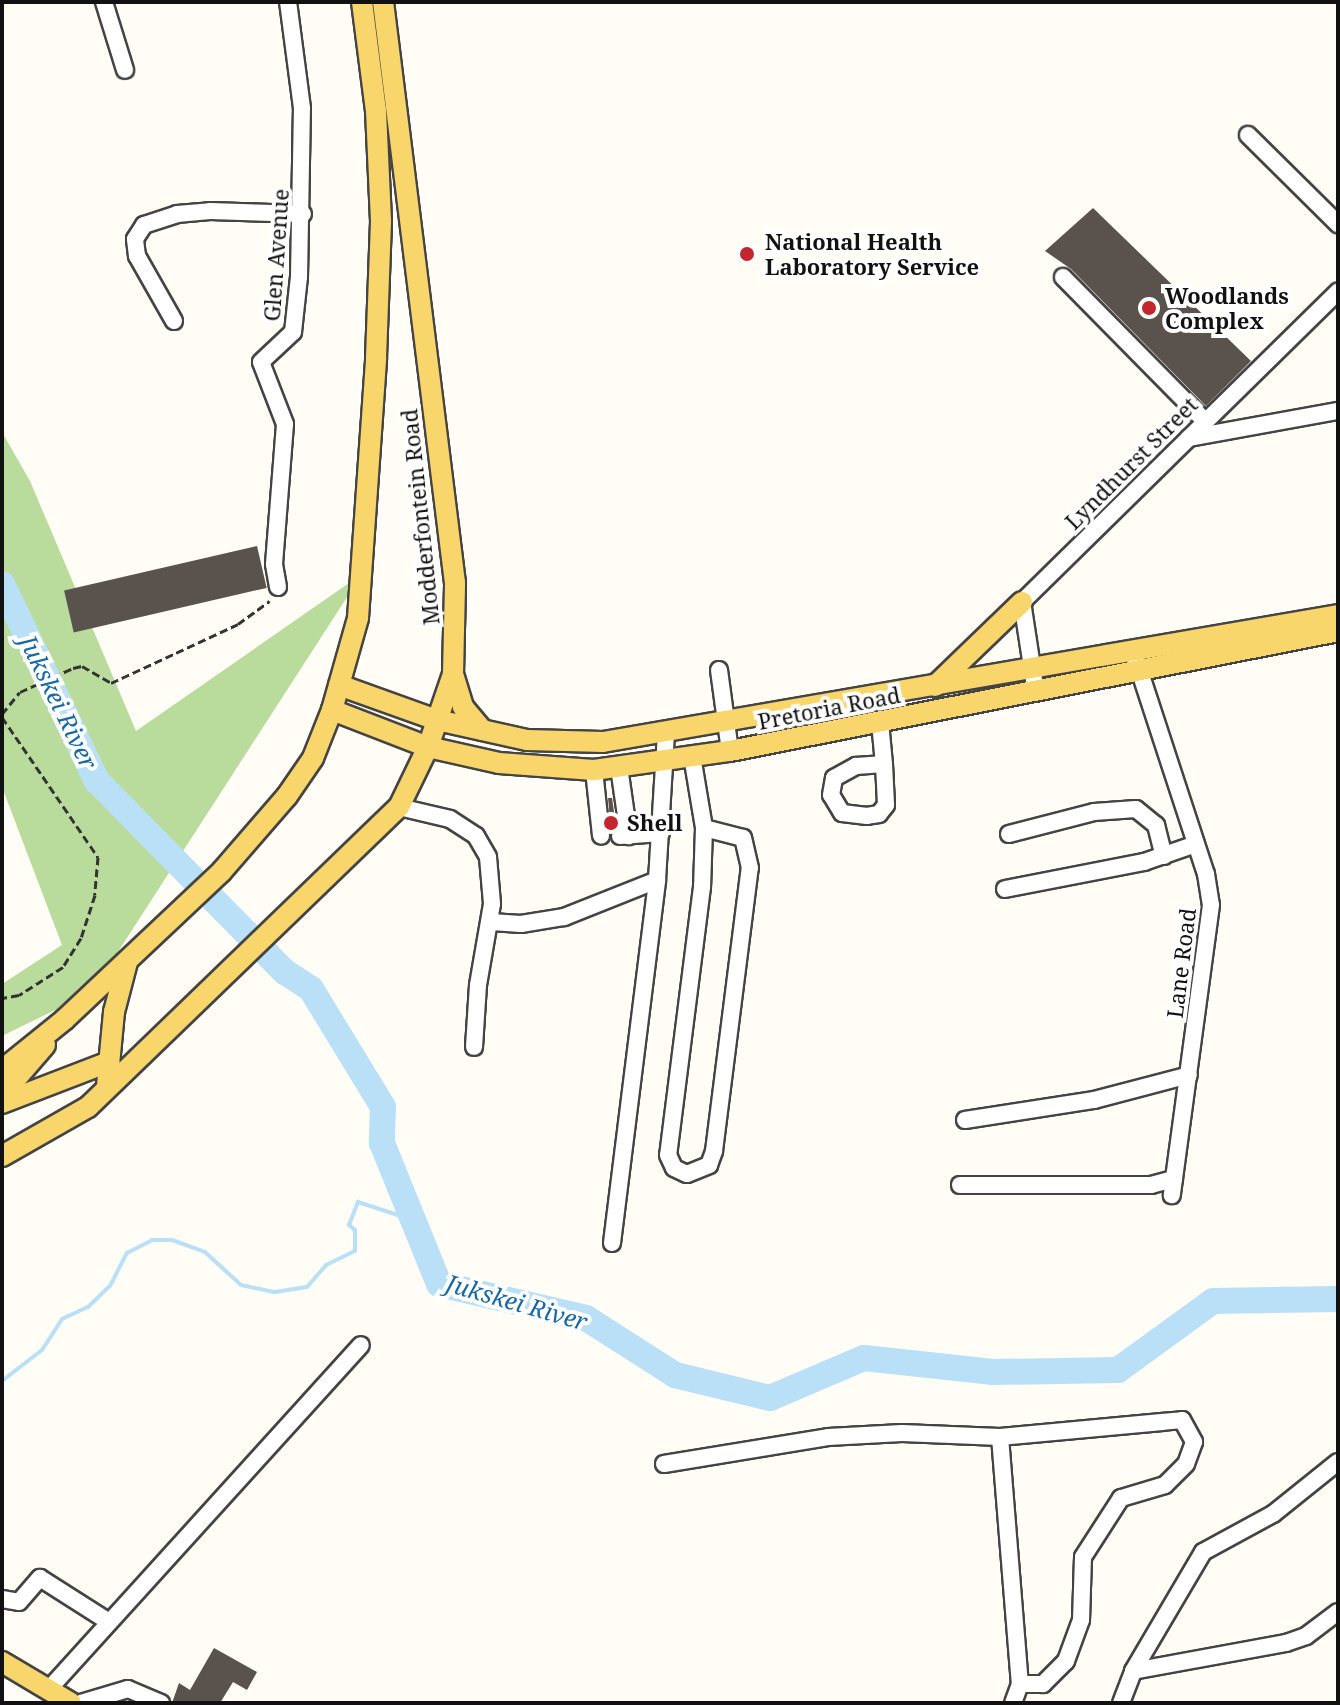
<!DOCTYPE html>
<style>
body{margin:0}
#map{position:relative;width:1340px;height:1705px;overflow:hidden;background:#fffdf5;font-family:"Noto Serif",serif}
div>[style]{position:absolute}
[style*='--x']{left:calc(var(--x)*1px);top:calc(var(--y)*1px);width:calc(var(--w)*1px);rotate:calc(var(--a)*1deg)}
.forest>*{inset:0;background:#b9dc9c}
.stream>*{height:4px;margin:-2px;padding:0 2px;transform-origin:2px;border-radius:2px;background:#b9e0f7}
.river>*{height:26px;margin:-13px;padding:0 13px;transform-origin:13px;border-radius:13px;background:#b9e0f7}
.building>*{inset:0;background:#5a524d;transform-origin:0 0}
.path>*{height:3px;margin-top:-1.5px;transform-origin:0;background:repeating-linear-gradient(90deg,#333 0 8px,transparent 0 12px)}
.roads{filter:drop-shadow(2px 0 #444) drop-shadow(-2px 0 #444) drop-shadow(0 2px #444) drop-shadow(0 -2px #444)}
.minor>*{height:16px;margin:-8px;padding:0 8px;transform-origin:8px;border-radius:8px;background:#fff}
.major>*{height:20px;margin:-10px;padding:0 10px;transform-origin:10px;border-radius:10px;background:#f9d66b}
.dots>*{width:22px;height:22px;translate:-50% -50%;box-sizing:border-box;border:4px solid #fff;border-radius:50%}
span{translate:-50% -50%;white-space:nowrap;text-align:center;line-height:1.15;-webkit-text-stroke:8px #fff;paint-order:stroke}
.poi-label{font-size:22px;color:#111;font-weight:700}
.left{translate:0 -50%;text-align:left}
.street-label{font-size:22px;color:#111}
.water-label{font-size:24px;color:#1768a6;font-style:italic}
.frame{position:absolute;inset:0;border:4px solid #111;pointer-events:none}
</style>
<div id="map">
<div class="forest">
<i style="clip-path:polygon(2px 432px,30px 481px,136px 731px,362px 574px,92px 992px,2px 1036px,2px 984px,62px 945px,2px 787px)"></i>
</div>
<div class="stream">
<i style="--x:2;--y:1381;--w:51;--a:-37.8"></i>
<i style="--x:42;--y:1350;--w:37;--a:-57"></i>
<i style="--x:62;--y:1319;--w:29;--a:-25"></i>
<i style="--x:88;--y:1307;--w:30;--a:-44"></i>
<i style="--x:110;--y:1286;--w:37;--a:-63"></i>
<i style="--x:127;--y:1253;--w:28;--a:-27"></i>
<i style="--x:152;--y:1240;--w:20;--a:0"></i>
<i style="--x:172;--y:1240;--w:35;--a:20"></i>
<i style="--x:205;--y:1252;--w:49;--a:42.5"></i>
<i style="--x:241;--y:1285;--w:35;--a:12"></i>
<i style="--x:275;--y:1292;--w:32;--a:-9"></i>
<i style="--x:307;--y:1287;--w:29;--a:-49"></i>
<i style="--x:326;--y:1265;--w:32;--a:-26"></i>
<i style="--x:355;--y:1251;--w:21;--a:-90"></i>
<i style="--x:355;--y:1230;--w:8;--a:-140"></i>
<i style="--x:349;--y:1225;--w:25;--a:-69"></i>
<i style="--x:358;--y:1202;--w:58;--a:18.1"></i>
</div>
<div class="river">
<i style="--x:2;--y:584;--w:219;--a:64.3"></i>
<i style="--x:97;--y:781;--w:268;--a:45.5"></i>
<i style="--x:285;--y:972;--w:31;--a:33"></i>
<i style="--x:311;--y:989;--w:138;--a:58.6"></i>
<i style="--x:383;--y:1107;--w:36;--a:92"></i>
<i style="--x:382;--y:1143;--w:152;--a:68"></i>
<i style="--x:439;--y:1284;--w:151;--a:13"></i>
<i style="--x:586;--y:1318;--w:106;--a:32.6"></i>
<i style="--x:675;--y:1375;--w:98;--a:13.6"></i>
<i style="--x:770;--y:1398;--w:102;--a:-23.1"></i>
<i style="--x:864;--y:1358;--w:130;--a:6.2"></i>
<i style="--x:993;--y:1372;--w:125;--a:-0.9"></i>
<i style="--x:1118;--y:1370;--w:117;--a:-36"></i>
<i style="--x:1213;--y:1301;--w:125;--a:-0.9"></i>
</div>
<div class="building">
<i style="clip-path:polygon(1093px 208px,1251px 361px,1206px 406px,1071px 269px,1045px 251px)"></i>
<i style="left:257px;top:546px;width:43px;height:198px;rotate:77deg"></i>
<i style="clip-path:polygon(608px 798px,612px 798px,616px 826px,611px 830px)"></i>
<i style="clip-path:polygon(214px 1648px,257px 1672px,247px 1690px,233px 1682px,220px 1703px,172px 1703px,179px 1683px,190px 1690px)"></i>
</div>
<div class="path">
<i style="--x:2;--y:714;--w:28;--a:-51"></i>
<i style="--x:20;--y:692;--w:58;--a:-24.4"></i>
<i style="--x:73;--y:668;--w:9;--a:-13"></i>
<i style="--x:82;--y:666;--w:34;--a:30"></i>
<i style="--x:111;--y:683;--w:140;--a:-24.9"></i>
<i style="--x:238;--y:624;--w:39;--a:-36"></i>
<i style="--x:2;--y:717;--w:170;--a:55.6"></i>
<i style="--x:98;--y:857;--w:38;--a:95"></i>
<i style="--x:95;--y:895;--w:45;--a:108"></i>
<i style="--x:81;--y:938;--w:34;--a:122"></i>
<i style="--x:63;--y:967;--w:52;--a:147.5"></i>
<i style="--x:19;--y:995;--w:17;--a:170"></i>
</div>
<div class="roads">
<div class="minor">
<i style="--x:104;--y:2;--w:71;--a:72.8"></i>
<i style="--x:1248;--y:135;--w:127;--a:44.7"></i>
<i style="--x:1063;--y:277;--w:202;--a:45.4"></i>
<i style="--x:174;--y:321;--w:75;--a:-119.6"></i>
<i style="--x:137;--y:256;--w:17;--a:-97"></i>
<i style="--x:135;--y:239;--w:17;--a:-57"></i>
<i style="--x:144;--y:225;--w:35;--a:-18"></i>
<i style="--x:177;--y:214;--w:33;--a:-5"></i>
<i style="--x:210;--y:211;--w:93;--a:1.8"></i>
<i style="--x:1189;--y:438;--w:151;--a:-10.3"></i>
<i style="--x:278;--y:587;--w:23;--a:-100"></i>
<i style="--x:274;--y:564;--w:140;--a:-85.5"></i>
<i style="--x:285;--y:424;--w:66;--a:-111.2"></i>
<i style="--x:261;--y:362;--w:44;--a:-43.2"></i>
<i style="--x:293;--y:332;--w:55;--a:-83.8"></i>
<i style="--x:299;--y:277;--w:169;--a:-89"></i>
<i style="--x:302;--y:108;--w:107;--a:-97.5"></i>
<i style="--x:1136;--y:660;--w:225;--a:71.9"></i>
<i style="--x:1206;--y:874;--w:31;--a:81"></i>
<i style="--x:1211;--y:905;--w:293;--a:97.7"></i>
<i style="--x:719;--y:670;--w:82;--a:82.3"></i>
<i style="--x:1034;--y:680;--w:79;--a:-98.7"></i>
<i style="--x:1022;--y:602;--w:443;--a:-44.5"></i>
<i style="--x:880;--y:722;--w:42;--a:84.6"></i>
<i style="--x:884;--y:764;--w:41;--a:87.2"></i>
<i style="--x:886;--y:805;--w:11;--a:128"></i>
<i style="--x:879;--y:814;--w:12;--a:171"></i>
<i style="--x:867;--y:816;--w:25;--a:-173"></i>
<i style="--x:842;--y:813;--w:21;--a:-121"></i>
<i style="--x:831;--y:795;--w:17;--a:-80"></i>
<i style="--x:834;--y:778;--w:25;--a:-29"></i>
<i style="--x:856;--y:766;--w:28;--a:-4"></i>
<i style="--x:692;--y:756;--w:73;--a:80.5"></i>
<i style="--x:704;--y:828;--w:59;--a:91.9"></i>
<i style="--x:702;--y:887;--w:270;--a:97.2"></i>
<i style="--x:668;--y:1155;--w:14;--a:65"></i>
<i style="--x:674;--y:1168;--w:14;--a:25"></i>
<i style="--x:687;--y:1174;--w:24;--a:-22"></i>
<i style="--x:709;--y:1165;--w:15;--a:-70"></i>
<i style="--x:714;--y:1151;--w:285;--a:-82.8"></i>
<i style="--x:750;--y:868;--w:31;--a:-103"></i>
<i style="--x:743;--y:838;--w:40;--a:-165.6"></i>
<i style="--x:619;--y:767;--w:70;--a:81.8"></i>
<i style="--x:594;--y:770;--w:66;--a:83.9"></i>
<i style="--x:399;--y:807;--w:52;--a:13.2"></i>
<i style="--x:450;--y:819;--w:31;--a:33"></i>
<i style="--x:476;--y:836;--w:24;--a:60"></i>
<i style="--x:488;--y:857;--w:47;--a:85.1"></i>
<i style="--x:492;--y:904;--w:82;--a:99.8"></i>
<i style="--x:478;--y:985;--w:62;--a:93.7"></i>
<i style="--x:1009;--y:834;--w:88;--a:-14.5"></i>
<i style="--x:1094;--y:812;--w:42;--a:-4.1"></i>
<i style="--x:1136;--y:809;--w:26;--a:39"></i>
<i style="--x:1156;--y:825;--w:32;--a:76"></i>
<i style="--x:620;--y:836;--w:41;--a:-4.2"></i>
<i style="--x:1005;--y:889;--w:142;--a:-11"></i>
<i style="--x:1144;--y:862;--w:55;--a:-19.1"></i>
<i style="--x:491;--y:922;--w:30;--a:4"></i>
<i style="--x:521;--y:924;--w:44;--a:-9.2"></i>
<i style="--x:564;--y:917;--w:100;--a:-21.7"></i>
<i style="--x:965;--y:1120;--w:131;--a:-8.8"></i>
<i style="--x:1094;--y:1100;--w:98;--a:-14.7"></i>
<i style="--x:960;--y:1185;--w:191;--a:0"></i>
<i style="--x:1151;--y:1185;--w:24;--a:-15"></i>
<i style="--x:612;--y:1243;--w:366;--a:-82.9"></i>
<i style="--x:657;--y:880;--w:147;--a:-86.5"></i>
<i style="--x:1000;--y:1437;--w:248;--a:85.4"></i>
<i style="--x:1020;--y:1684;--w:20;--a:110"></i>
<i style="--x:664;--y:1464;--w:166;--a:-9.3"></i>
<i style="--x:828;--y:1437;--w:74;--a:-3.1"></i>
<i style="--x:902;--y:1433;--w:98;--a:2.3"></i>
<i style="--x:1000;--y:1437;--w:183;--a:-5.3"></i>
<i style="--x:1182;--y:1420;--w:25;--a:61"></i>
<i style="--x:1194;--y:1442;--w:23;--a:110"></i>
<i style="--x:1186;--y:1464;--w:30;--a:135"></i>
<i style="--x:1165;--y:1485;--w:46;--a:163.5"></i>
<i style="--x:1121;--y:1498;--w:70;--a:122.8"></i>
<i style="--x:1083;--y:1557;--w:63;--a:91.8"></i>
<i style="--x:1081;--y:1620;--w:44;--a:110.1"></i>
<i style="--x:1066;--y:1661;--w:33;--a:135"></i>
<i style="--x:1043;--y:1684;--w:23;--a:180"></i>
<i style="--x:2;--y:1599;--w:17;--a:10"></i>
<i style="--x:19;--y:1602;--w:32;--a:-49"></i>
<i style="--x:40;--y:1578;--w:82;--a:32.5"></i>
<i style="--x:1133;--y:1671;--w:156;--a:-10.4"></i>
<i style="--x:1286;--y:1643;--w:21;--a:-19"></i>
<i style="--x:1306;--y:1636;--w:40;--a:-37"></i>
<i style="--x:49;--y:1689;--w:464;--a:-47.8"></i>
<i style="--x:81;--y:1703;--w:49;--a:-16.6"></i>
<i style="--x:128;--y:1689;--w:36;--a:23"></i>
<i style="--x:1121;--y:1703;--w:34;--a:-69"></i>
<i style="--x:1133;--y:1671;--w:138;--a:-59.5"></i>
<i style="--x:1203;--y:1552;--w:80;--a:-28.5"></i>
<i style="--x:1273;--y:1514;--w:83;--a:-38.7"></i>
</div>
<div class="major">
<i style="--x:453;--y:674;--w:34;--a:73"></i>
<i style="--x:463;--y:707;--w:30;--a:50"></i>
<i style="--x:339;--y:685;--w:104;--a:19.7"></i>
<i style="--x:437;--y:720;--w:92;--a:12.5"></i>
<i style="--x:527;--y:740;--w:76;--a:1.5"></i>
<i style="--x:603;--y:742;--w:746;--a:-9.8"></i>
<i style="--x:935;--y:686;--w:121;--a:-44"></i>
<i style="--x:332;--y:710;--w:103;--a:21.1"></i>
<i style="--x:428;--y:747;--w:73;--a:12.7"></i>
<i style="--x:499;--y:763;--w:95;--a:4.2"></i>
<i style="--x:594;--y:770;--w:137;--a:-8"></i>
<i style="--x:730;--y:751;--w:620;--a:-11.16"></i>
<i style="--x:2;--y:1070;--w:80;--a:-38.9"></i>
<i style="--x:64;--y:1020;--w:217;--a:-43.3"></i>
<i style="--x:222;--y:871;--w:99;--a:-49.1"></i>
<i style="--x:287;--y:796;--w:46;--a:-55.6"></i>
<i style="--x:313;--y:758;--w:52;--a:-68.4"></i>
<i style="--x:332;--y:710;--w:96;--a:-74.2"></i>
<i style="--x:358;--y:618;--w:261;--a:-86"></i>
<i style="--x:376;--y:358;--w:137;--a:-87.9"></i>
<i style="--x:381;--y:221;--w:110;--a:-92.6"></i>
<i style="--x:376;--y:111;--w:110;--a:-97.3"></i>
<i style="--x:107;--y:1086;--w:74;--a:-84.6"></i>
<i style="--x:114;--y:1012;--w:52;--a:-75.4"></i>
<i style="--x:2;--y:1095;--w:66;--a:-49.3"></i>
<i style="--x:2;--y:1103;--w:115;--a:-21"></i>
<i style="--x:2;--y:1156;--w:99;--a:-29.7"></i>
<i style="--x:88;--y:1107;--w:432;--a:-44"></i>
<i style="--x:399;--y:807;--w:67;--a:-64.2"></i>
<i style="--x:428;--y:747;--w:77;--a:-71.1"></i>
<i style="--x:453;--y:674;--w:91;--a:-88.7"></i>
<i style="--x:455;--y:583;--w:585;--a:-97.06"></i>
<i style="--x:2;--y:1662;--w:80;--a:30.7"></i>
</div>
</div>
<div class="dots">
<i style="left:747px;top:254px;background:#c4262e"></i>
<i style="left:1149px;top:308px;background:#c4262e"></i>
<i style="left:611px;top:823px;background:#c4262e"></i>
</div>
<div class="poi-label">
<span class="left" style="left:765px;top:254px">National Health<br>Laboratory Service</span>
<span class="left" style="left:1165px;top:308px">Woodlands<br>Complex</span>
<span class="left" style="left:627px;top:823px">Shell</span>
</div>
<div class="street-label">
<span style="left:276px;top:255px;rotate:-86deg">Glen Avenue</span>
<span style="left:1131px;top:463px;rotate:-45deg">Lyndhurst Street</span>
<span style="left:420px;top:517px;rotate:-96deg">Modderfontein Road</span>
<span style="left:829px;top:708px;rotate:-11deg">Pretoria Road</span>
<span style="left:1181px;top:963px;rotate:-83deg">Lane Road</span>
</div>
<div class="water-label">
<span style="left:59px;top:702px;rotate:64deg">Jukskei River</span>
<span style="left:517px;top:1302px;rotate:16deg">Jukskei River</span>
</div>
<div class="frame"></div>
</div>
